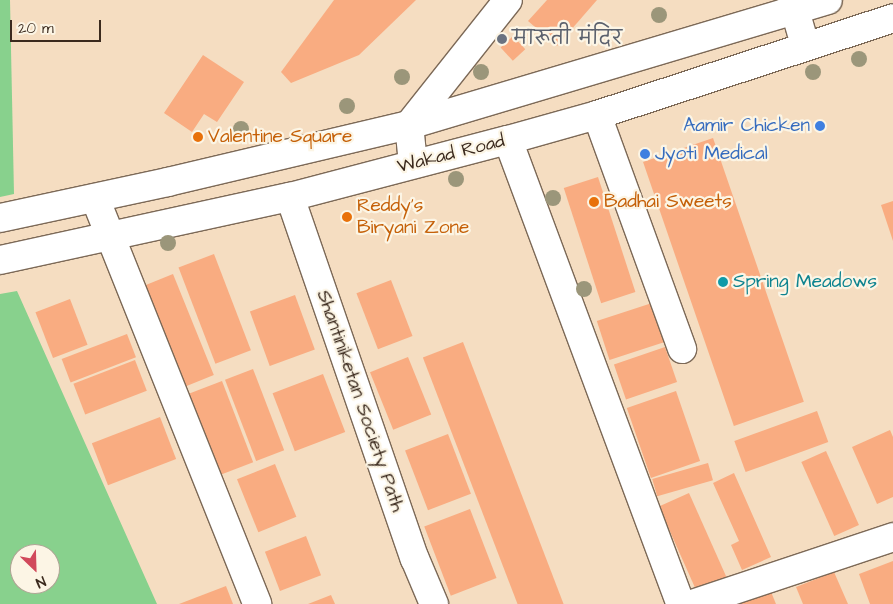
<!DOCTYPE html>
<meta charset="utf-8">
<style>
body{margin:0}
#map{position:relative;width:893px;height:604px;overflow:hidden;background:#f5ddc1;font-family:"Architects Daughter","Playpen Sans Deva",sans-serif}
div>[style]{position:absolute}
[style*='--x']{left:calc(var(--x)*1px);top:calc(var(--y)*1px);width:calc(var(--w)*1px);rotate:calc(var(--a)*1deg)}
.green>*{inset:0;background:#88d18d}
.building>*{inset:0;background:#f9ac81;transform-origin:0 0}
.roads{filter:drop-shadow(1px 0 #7c6957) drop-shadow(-1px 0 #7c6957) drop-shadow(0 1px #7c6957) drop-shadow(0 -1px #7c6957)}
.minor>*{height:28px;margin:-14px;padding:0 14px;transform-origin:14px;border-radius:14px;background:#fff}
.tertiary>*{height:28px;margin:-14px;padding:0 14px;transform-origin:14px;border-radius:14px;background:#fff}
.primary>*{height:28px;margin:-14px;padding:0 14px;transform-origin:14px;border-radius:14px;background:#fff}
.trees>*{width:16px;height:16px;margin:-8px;border-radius:50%;background:#9b967a}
.dots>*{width:14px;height:14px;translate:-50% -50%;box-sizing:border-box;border:2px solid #fcf5e5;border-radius:50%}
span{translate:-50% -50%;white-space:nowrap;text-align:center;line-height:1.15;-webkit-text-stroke:4.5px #fcf5e5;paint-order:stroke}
.worship-label{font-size:19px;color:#5b616d}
.left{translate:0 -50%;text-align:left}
.shop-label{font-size:19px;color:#366cbe}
.right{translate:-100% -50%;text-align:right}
.food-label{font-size:19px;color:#c56008}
.street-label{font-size:19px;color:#3b2a1e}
.culture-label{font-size:19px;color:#0d838f}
.north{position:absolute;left:10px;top:544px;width:50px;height:50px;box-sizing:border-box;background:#fcf5e5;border:1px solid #afa495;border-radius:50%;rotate:156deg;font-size:14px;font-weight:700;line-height:20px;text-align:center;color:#3b2a1e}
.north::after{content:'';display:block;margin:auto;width:18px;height:22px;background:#d1495b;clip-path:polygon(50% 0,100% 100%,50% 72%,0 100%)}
.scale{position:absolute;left:10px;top:20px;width:91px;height:22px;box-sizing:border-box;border:2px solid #3b2a1e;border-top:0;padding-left:6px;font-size:15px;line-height:18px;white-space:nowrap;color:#3b2a1e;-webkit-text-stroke:4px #fcf5e5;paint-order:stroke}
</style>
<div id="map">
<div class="green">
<i style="clip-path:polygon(0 0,10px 0,14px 194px,0 197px)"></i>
<i style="clip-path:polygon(evenodd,17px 291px,157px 604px,0 604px,0 294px,17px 291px,20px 554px,50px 554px,50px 584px,20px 584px,20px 554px)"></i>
</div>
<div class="building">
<i style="clip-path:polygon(334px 0,416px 0,359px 55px,291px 83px,281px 72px)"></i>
<i style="clip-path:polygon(547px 0,597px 0,557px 46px,528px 21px)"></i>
<i style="left:513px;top:36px;width:18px;height:17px;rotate:47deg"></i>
<i style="clip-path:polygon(203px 55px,244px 82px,217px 122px,204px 114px,192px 132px,164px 113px)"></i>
<i style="left:713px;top:138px;width:279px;height:74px;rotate:71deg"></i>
<i style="left:598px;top:177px;width:121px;height:36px;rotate:72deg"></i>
<i style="clip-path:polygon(893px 201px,893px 241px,881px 205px)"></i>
<i style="left:214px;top:254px;width:103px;height:38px;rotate:69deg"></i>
<i style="left:173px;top:274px;width:109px;height:38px;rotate:68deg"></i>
<i style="left:391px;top:280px;width:60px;height:37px;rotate:69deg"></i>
<i style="left:295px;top:295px;width:58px;height:48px;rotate:70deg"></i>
<i style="left:70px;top:299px;width:49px;height:37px;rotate:69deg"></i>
<i style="left:652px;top:303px;width:41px;height:58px;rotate:72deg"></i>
<i style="left:127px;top:334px;width:25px;height:70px;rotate:69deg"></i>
<i style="left:463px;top:342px;width:281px;height:43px;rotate:69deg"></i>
<i style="left:665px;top:347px;width:37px;height:54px;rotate:71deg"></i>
<i style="left:408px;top:357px;width:62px;height:41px;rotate:68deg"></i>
<i style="left:135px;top:360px;width:33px;height:66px;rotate:69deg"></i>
<i style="left:253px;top:369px;width:87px;height:30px;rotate:69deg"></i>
<i style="left:323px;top:374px;width:62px;height:54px;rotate:69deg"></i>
<i style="left:222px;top:381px;width:87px;height:44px;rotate:69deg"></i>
<i style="left:676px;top:391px;width:74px;height:52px;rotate:71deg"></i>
<i style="left:817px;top:411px;width:33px;height:88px;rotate:70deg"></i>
<i style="left:160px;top:417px;width:45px;height:73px;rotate:69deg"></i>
<i style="clip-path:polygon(890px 430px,893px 437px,893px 497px,877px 504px,852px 447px)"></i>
<i style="left:448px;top:434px;width:64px;height:46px;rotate:69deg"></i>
<i style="left:826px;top:451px;width:81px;height:27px;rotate:66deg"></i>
<i style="left:708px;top:463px;width:18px;height:58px;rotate:74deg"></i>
<i style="left:275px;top:464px;width:57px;height:41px;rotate:68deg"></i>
<i style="clip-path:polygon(734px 473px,771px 557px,742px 570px,731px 545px,739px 541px,713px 483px)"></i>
<i style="left:689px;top:493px;width:92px;height:33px;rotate:66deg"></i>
<i style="left:470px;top:509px;width:74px;height:49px;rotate:69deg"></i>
<i style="left:306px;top:536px;width:42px;height:44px;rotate:69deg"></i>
<i style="clip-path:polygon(893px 561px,893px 604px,870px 604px,859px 574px)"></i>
<i style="clip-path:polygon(834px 572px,848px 604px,803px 604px,796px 587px)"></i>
<i style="clip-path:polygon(226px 586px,233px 604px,179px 604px)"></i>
<i style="clip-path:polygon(769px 587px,776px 604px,726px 604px)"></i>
<i style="clip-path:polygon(331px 595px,335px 604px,308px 604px)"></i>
</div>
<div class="roads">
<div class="minor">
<i style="--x:597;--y:115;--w:249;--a:70"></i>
<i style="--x:508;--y:140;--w:495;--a:69.6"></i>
<i style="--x:290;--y:197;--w:383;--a:71"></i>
<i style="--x:415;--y:559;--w:49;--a:67.1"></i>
<i style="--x:95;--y:198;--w:437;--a:68.2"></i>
<i style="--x:692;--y:604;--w:212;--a:-18.4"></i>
</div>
<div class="tertiary">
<i style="--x:792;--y:0;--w:47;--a:73.9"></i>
<i style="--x:413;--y:163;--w:38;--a:-96"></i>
<i style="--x:409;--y:125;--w:159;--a:-51.6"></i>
</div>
<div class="primary">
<i style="--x:0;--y:218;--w:172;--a:-12.1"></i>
<i style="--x:168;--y:182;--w:248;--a:-13.3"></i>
<i style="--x:409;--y:125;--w:437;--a:-16.6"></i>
<i style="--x:0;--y:260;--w:297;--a:-12.3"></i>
<i style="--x:290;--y:197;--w:225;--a:-14.7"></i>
<i style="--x:508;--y:140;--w:92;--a:-15.7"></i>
<i style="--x:597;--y:115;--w:311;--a:-18.1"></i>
</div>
</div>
<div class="trees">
<i style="left:659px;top:15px"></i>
<i style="left:859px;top:59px"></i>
<i style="left:481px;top:72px"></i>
<i style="left:813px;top:72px"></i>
<i style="left:402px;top:77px"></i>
<i style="left:347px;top:106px"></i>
<i style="left:241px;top:129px"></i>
<i style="left:456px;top:179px"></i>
<i style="left:553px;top:198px"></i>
<i style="left:168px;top:243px"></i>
<i style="left:584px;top:289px"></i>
</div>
<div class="dots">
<i style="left:502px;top:39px;background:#6b7280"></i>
<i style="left:820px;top:126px;background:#3f7fe0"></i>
<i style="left:198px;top:137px;background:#e8710a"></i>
<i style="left:645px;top:154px;background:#3f7fe0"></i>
<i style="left:594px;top:202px;background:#e8710a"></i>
<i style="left:347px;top:217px;background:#e8710a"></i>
<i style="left:723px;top:282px;background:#0f9aa8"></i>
</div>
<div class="worship-label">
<span class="left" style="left:512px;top:39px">मारूती मंदिर</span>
</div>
<div class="shop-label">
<span class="right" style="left:810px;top:126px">Aamir Chicken</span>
<span class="left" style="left:655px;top:154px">Jyoti Medical</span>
</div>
<div class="food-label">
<span class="left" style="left:208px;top:137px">Valentine Square</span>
<span class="left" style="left:604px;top:202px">Badhai Sweets</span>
<span class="left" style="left:357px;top:217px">Reddy's<br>Biryani Zone</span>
</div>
<div class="street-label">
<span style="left:451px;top:154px;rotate:-14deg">Wakad Road</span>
<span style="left:360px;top:401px;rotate:71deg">Shantiniketan Society Path</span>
</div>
<div class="culture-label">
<span class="left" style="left:733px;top:282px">Spring Meadows</span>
</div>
<div class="north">N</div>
<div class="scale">20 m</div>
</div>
